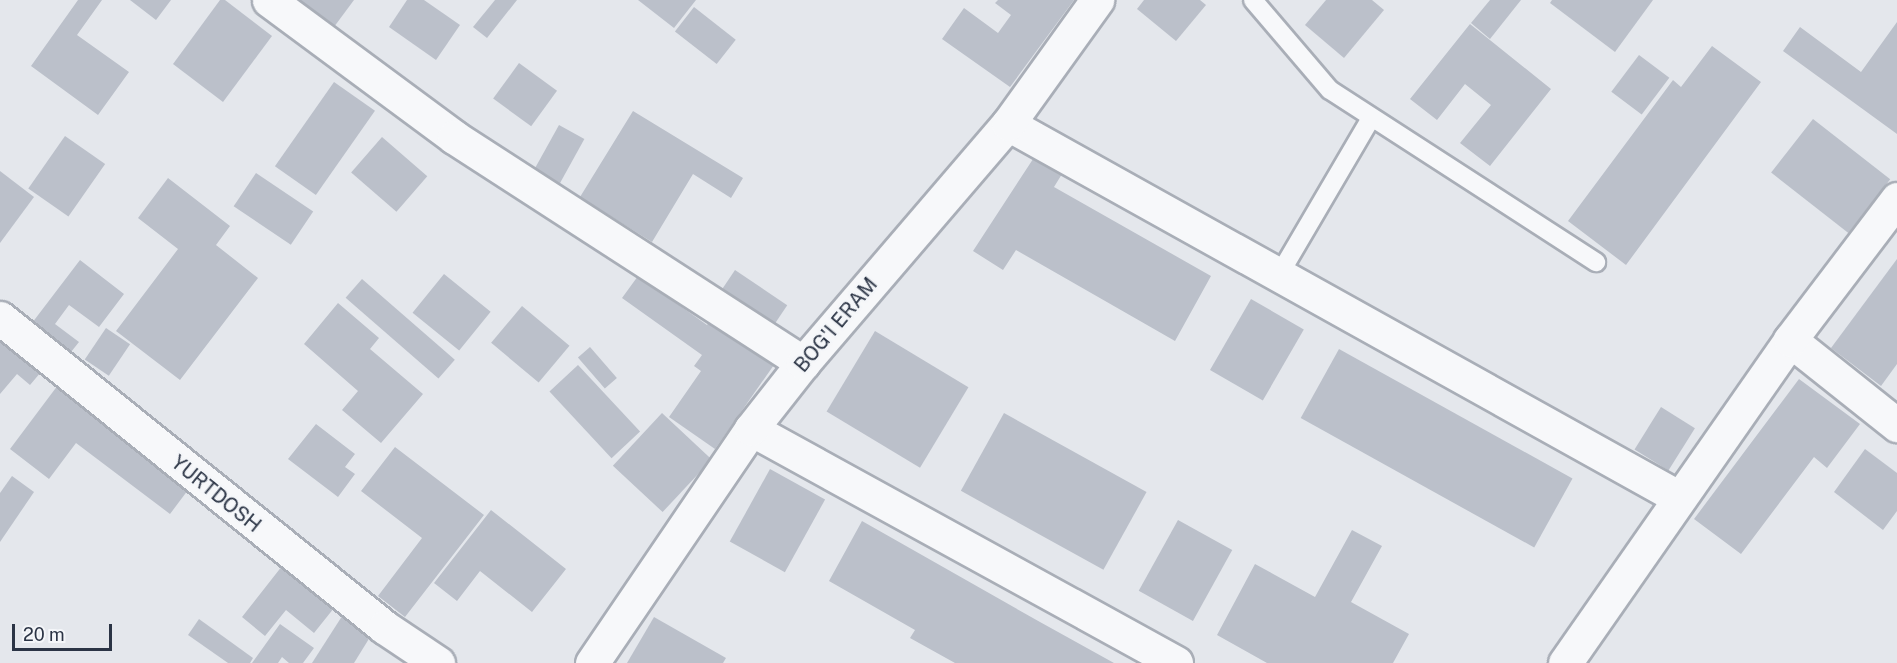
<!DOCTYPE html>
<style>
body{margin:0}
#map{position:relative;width:1897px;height:663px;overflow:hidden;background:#e4e7ec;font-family:"Public Sans",sans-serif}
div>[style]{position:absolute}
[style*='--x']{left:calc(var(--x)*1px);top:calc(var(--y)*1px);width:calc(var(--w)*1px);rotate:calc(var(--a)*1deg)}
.building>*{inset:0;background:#bbc0ca;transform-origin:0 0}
.roads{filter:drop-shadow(2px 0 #a9aeb7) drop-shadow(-2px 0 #a9aeb7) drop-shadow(0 2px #a9aeb7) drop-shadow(0 -2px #a9aeb7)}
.lane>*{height:18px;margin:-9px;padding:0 9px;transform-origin:9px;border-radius:9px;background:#f7f8fa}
.street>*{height:33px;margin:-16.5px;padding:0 16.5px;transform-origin:16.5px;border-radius:16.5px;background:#f7f8fa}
span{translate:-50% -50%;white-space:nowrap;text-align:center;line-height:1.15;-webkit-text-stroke:4.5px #f4f6f9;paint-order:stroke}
.street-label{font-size:20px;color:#2b3445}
.scale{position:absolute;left:12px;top:624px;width:100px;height:27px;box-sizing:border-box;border:3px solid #2b3445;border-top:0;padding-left:8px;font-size:18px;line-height:21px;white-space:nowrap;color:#2b3445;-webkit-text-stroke:4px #f4f6f9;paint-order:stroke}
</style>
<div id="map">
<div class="building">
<i style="clip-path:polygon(78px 0,102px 0,77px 35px,129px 72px,98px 115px,31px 66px)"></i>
<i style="clip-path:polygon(130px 0,171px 0,156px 20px)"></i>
<i style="clip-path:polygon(220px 0,225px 0,272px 36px,223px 102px,173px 64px)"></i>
<i style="clip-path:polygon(290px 0,354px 0,331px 31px)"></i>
<i style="clip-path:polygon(407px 0,424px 0,460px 25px,436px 60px,389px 27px)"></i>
<i style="clip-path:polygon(495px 0,517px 0,487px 38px,473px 27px)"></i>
<i style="clip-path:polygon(638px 0,696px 0,674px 28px)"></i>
<i style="clip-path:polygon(998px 0,1074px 0,1010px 87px,942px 39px,964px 8px,998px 33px,1011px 15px,995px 3px)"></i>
<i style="clip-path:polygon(1144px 0,1200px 0,1206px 5px,1176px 41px,1137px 9px)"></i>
<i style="clip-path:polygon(1326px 0,1372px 0,1384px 10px,1344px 58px,1305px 25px)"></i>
<i style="clip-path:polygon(1490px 0,1521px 0,1490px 39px,1471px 23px)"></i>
<i style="clip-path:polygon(1552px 0,1653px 0,1615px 52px,1550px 3px)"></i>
<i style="left:694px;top:7px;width:53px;height:31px;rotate:38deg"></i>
<i style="clip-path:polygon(1897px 22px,1897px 134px,1783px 51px,1800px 27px,1861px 72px)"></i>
<i style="clip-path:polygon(1470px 24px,1551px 89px,1490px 166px,1460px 143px,1491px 105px,1465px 84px,1437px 120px,1410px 99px)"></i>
<i style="clip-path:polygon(1712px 46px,1761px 82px,1626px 265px,1568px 221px,1673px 80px,1681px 87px)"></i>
<i style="left:1639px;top:55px;width:38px;height:46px;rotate:37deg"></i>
<i style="left:519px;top:63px;width:47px;height:44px;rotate:36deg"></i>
<i style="left:334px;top:82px;width:50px;height:103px;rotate:35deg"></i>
<i style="clip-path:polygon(633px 111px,743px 178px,731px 198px,693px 174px,652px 242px,580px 197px)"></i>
<i style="left:1813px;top:119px;width:98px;height:68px;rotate:38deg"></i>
<i style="left:559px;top:125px;width:29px;height:53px;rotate:29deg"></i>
<i style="left:65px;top:136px;width:49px;height:64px;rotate:35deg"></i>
<i style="left:382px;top:137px;width:60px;height:47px;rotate:41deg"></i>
<i style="clip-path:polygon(1035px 156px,1062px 174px,1054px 187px,1211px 276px,1175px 341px,1016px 250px,1003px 270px,973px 251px)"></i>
<i style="clip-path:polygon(0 171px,34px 197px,0 243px)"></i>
<i style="left:256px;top:173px;width:69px;height:40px;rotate:34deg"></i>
<i style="clip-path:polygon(168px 178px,230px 226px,216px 245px,258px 278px,180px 380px,116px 331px,178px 249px,138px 218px)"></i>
<i style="clip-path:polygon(1897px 259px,1897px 364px,1881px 386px,1831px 348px)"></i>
<i style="clip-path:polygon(80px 260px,124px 294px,99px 327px,69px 305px,55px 324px,79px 342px,71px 352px,32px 323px)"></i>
<i style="left:735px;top:270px;width:63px;height:24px;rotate:34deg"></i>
<i style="left:444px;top:274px;width:60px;height:50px;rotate:39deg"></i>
<i style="clip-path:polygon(638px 276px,707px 325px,713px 317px,776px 362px,715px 449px,669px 417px,701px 371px,694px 366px,702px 355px,622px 298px)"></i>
<i style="left:362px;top:279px;width:123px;height:25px;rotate:41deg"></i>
<i style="left:1251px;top:299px;width:61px;height:82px;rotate:30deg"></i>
<i style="clip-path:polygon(338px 303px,379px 338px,370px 349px,423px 394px,381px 443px,342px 410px,358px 391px,304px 344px)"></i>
<i style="left:522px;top:306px;width:62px;height:48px;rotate:40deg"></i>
<i style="left:106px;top:328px;width:29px;height:38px;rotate:34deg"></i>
<i style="left:875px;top:331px;width:109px;height:94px;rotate:31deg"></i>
<i style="clip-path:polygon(0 337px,41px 372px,30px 385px,17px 374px,0 394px)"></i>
<i style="left:590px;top:347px;width:41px;height:16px;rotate:49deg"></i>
<i style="left:1339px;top:349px;width:267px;height:79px;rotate:29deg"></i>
<i style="left:578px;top:365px;width:91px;height:39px;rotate:47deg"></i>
<i style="clip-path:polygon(1799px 379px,1860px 424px,1827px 468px,1814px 457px,1741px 554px,1694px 519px)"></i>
<i style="clip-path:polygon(58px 385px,191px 486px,170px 514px,76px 443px,49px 479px,10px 449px)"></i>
<i style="left:1661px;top:407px;width:40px;height:50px;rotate:32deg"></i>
<i style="left:662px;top:413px;width:68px;height:72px;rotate:43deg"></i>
<i style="left:1004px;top:413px;width:163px;height:89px;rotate:29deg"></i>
<i style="clip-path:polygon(316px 424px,355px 454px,345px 467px,355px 474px,338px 497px,288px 459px)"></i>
<i style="clip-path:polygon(395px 447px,484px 515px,405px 617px,378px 596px,422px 538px,361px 491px)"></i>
<i style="clip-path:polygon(1865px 449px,1897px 473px,1897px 511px,1883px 530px,1834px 492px)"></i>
<i style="left:770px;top:469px;width:63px;height:83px;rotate:29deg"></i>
<i style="clip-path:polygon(12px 476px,34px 492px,0 542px,0 493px)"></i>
<i style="clip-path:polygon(491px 510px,566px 569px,532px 612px,480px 571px,457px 601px,434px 583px)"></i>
<i style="left:1178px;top:520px;width:62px;height:81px;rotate:29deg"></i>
<i style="clip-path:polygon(862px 521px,1040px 622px,1114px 663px,955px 663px,910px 638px,915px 630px,829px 581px)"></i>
<i style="clip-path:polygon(1352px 530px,1382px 546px,1351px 602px,1409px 634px,1393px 663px,1267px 663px,1217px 635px,1255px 564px,1315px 597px)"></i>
<i style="clip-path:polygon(286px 561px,338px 603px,314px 633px,286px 610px,265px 636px,242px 617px)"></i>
<i style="clip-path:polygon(346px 610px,375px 629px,354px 663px,312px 663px)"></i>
<i style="clip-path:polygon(654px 617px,726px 658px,723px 663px,627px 663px)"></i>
<i style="clip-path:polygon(199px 619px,253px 658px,250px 663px,228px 663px,188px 635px)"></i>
<i style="clip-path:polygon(280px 624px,314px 648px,303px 663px,289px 663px,282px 657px,278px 663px,252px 663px)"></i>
</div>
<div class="roads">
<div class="lane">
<i style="--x:1253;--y:0;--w:118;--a:49.5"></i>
<i style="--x:1330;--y:90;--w:317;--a:32.9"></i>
<i style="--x:1279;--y:275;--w:182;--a:-59.6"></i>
</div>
<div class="street">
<i style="--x:269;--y:0;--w:230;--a:36.5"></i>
<i style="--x:454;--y:137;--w:416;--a:32.9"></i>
<i style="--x:1008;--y:124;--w:767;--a:29.11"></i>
<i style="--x:0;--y:318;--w:493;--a:38.8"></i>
<i style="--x:384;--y:627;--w:65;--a:33.7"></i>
<i style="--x:1790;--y:340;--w:137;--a:38.5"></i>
<i style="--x:751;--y:429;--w:485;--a:28.8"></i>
<i style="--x:592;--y:663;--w:283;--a:-55.8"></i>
<i style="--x:751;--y:429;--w:84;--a:-51.8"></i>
<i style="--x:803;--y:363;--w:315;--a:-49.4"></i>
<i style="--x:1008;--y:124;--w:153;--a:-54.3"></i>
<i style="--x:1565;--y:663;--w:394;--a:-55.1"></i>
<i style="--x:1790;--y:340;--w:177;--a:-52.8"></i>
</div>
</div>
<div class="street-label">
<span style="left:836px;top:325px;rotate:-50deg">BOG'I ERAM</span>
<span style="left:216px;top:494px;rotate:39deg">YURTDOSH</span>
</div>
<div class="scale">20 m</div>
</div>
